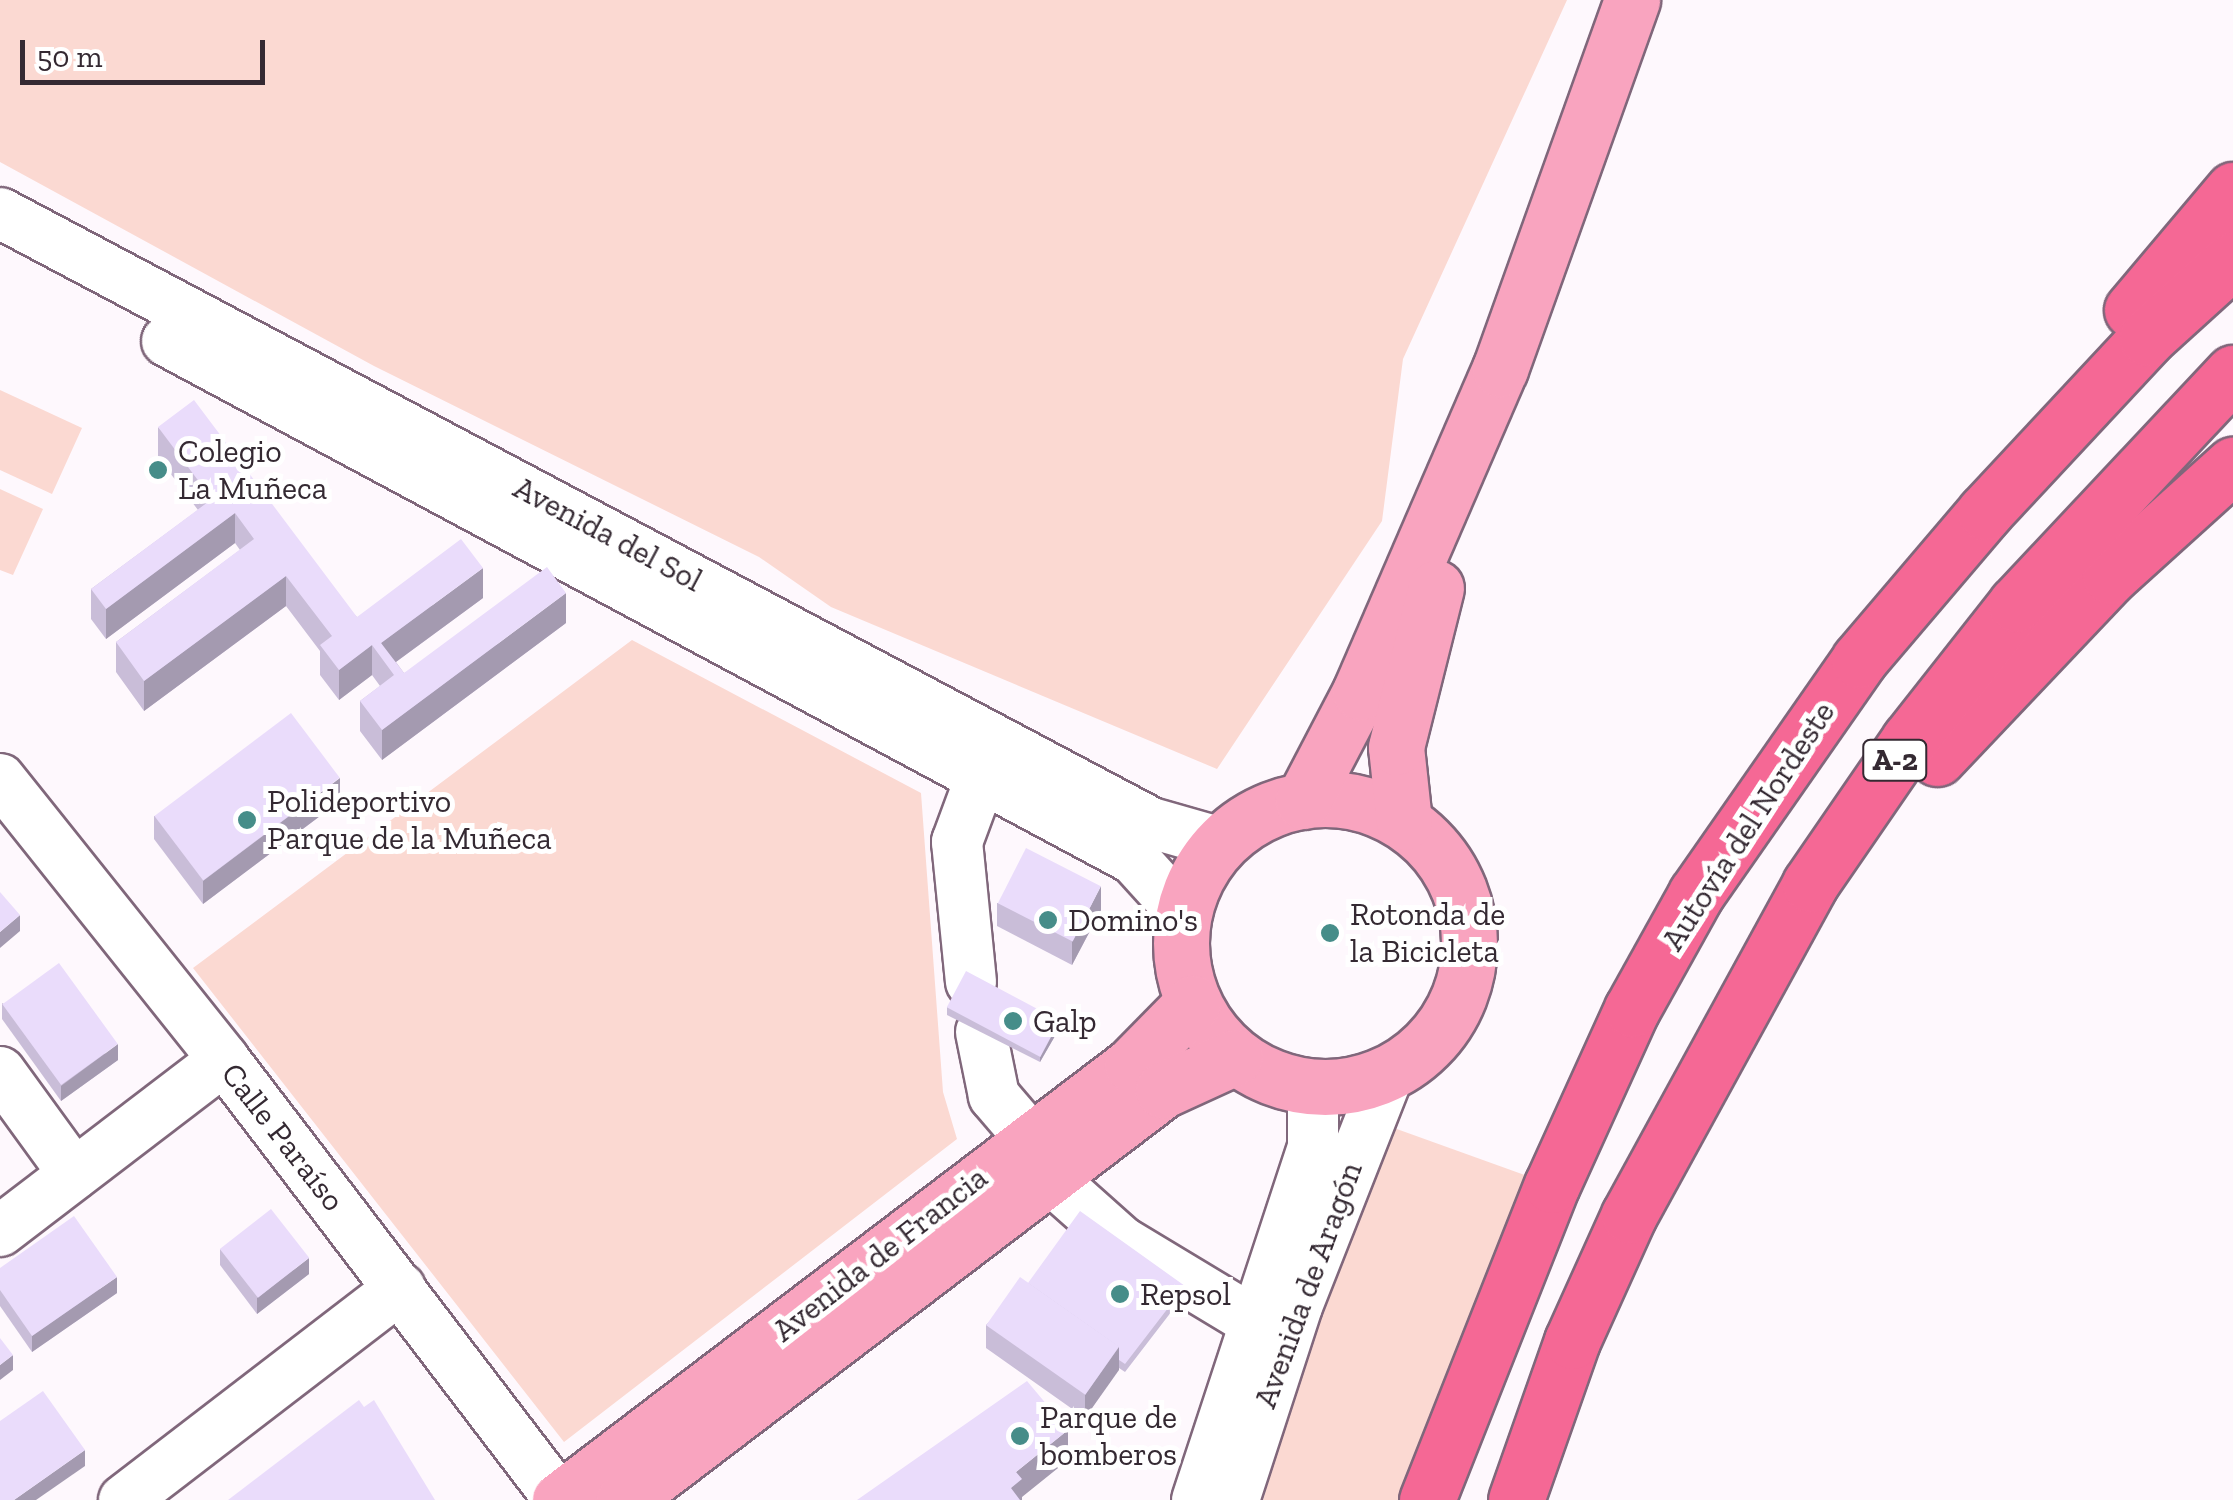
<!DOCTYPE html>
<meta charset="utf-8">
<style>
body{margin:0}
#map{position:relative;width:2233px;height:1500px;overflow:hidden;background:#fef8fd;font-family:"Zilla Slab",serif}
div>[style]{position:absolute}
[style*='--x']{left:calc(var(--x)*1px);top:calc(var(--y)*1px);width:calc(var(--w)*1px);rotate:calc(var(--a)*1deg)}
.green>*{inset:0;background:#fbd9d2}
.roads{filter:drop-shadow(2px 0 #80677b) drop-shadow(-2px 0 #80677b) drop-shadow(0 2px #80677b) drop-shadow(0 -2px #80677b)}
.minor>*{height:50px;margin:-25px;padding:0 25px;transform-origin:25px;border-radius:25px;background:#fff}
.major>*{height:55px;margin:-27.5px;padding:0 27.5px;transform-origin:27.5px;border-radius:27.5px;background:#f9a4bf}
.major>.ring{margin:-27.5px;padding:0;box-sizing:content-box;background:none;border:55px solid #f9a4bf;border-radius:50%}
.highway>*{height:55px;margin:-27.5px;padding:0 27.5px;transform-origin:27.5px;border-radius:27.5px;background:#f56895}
.wall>*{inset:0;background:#c9bdd8}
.shaded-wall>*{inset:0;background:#a49ab0;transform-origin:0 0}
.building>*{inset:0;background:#eadcfb;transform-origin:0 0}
.dots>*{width:28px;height:28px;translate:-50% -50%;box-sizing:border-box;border:5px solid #fff;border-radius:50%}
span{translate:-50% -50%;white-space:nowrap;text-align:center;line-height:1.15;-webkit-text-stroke:10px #fff;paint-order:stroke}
.shield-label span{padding:2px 8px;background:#fff;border:2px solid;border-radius:8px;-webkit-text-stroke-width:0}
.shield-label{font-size:30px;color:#342932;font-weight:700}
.poi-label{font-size:32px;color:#342932}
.left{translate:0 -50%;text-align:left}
.street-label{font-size:32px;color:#342932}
.scale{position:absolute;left:20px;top:40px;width:245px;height:45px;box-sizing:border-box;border:5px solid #342932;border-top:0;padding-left:12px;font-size:30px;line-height:35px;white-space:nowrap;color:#342932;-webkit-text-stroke:8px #fff;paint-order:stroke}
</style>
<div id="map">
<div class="green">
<i style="clip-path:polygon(0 0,1567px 0,1403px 359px,1382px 521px,1217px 769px,831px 607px,759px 557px,374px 366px,0 162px)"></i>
<i style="clip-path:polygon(0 390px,82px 428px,52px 494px,0 470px)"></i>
<i style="clip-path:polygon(0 489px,43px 509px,13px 575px,0 570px)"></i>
<i style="clip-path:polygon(632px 640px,921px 793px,943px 1092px,957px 1139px,564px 1442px,193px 968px)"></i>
<i style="clip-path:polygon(1394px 1128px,1552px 1185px,1427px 1500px,1263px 1500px,1316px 1322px)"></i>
</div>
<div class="roads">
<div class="minor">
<i style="--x:0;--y:213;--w:1303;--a:27.92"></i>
<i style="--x:1151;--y:823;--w:73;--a:15.9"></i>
<i style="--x:167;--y:341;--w:1097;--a:28.18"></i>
<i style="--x:1134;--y:859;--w:73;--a:47.8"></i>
<i style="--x:0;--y:779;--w:359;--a:51.4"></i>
<i style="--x:224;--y:1060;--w:554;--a:52.63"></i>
<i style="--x:971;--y:982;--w:141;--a:-95.7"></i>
<i style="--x:957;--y:842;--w:69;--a:-69.7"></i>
<i style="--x:981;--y:1032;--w:65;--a:78.5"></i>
<i style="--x:994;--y:1096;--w:55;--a:49.4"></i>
<i style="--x:0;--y:1072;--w:126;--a:54"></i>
<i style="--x:1049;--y:1177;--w:98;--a:41.7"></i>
<i style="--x:1122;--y:1242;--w:153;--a:31.1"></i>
<i style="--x:0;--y:1231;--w:282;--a:-37.4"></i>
<i style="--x:124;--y:1500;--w:348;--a:-37.5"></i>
<i style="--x:1197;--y:1500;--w:372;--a:-71.8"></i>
<i style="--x:1313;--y:1147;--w:60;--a:-90"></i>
<i style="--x:1234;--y:1500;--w:204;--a:-72"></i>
<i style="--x:1297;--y:1306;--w:251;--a:-68.5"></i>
</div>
<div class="major">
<i class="ring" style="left:1181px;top:799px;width:233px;height:233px"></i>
<i style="--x:1303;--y:801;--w:123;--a:-62.4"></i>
<i style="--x:1360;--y:692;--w:352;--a:-66.6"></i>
<i style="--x:1500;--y:369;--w:392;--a:-70.3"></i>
<i style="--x:1404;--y:822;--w:75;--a:-96.1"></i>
<i style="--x:1396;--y:747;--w:164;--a:-75.9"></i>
<i style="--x:560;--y:1500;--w:719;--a:-37.25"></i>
<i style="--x:1132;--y:1065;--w:87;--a:-45.5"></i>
<i style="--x:624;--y:1500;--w:677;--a:-37.26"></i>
<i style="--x:1163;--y:1090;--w:79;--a:-24.6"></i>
</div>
<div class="highway">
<i style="--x:2132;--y:310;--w:157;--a:-49.9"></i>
<i style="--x:1937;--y:758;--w:251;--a:-46.5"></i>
<i style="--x:2110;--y:576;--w:166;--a:-42.1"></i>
<i style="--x:1427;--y:1500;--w:339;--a:-68.4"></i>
<i style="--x:1552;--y:1185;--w:193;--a:-65.6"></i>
<i style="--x:1632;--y:1009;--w:132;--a:-60.9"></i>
<i style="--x:1696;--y:894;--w:285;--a:-55.1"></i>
<i style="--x:1859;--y:660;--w:194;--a:-49.6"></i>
<i style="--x:1985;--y:512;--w:238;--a:-47"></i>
<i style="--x:2147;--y:338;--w:116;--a:-42.2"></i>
<i style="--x:1516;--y:1500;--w:169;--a:-70.6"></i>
<i style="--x:1572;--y:1341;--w:138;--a:-65.7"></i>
<i style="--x:1629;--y:1215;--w:377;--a:-61.3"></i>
<i style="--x:1810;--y:884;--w:175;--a:-55.5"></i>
<i style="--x:1909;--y:740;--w:173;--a:-51.8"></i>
<i style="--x:2016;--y:604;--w:317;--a:-46.8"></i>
</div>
</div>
<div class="wall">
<i style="clip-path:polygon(158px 427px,357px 617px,483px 598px,396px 662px,404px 673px,566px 623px,382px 760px,360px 731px,360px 701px,380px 686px,372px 675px,339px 700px,320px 675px,320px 651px,286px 606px,144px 711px,116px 672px,116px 642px,240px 550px,235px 543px,106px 639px,91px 619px,91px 589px,198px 510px,158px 457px)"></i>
<i style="clip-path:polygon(340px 801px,203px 904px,154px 839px,154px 816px)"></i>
<i style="clip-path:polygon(997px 903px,1101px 910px,1072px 965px,997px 926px)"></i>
<i style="clip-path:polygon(2px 1003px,118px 1060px,61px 1101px,2px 1019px)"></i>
<i style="clip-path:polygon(947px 1007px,1059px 1029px,1040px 1062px,947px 1015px)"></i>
<i style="clip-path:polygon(220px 1249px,309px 1274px,257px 1314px,220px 1265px)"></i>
<i style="clip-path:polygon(0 1268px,117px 1293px,32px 1352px,0 1306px)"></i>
<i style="clip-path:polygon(1028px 1283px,1185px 1294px,1125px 1372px,1119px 1368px,1085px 1418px,986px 1348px,986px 1325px)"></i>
</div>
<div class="shaded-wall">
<i style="clip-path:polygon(235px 513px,235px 543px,106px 639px,106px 609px)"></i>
<i style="clip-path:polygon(483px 568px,483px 598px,389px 667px,381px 643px)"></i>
<i style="clip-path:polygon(286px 576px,286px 606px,144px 711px,144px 681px)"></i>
<i style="clip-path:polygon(566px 593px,566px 623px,382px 760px,382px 730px)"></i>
<i style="clip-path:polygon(372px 645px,372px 675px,339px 700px,339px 670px)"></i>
<i style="clip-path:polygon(340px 778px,340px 801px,203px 904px,203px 881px)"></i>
<i style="clip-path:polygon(1101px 886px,1101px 910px,1072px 965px,1072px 942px)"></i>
<i style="clip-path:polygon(20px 915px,20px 931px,0 948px,0 932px)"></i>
<i style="clip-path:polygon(1059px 1021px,1059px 1029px,1040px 1062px,1040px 1054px)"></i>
<i style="clip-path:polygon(118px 1044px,118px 1060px,61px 1101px,61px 1086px)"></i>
<i style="clip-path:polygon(309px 1258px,309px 1274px,257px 1314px,257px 1298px)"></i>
<i style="clip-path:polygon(117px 1277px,117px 1293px,32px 1352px,32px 1336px)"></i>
<i style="left:1185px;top:1286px;width:8px;height:98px;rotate:90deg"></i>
<i style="clip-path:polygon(1119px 1347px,1119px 1370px,1085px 1418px,1085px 1395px)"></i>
<i style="clip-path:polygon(13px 1355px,13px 1370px,0 1380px,0 1365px)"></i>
<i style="clip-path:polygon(1068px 1430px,1068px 1460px,1022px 1497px,1022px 1500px,1011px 1500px,1011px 1488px,1016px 1472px)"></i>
<i style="clip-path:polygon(85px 1450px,85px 1466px,36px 1500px,14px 1500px)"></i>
</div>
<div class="building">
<i style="clip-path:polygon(194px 400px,357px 617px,461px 539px,483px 568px,381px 643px,404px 673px,547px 567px,566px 593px,382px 730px,360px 701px,394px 675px,372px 645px,339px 670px,320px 645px,332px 636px,286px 576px,144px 681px,116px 642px,254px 539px,235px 513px,106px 609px,91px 589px,212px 499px,158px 427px)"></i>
<i style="left:291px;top:713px;width:81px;height:171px;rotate:53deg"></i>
<i style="left:1026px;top:848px;width:84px;height:62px;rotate:27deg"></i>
<i style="clip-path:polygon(0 892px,20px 915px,0 932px)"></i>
<i style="left:59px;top:963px;width:100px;height:70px;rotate:54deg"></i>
<i style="left:966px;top:971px;width:106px;height:41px;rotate:28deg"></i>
<i style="left:271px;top:1209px;width:62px;height:65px;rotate:52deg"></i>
<i style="clip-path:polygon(1080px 1211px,1185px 1286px,1125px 1364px,1119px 1360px,1119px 1347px,1028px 1283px)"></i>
<i style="clip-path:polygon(74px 1216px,117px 1277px,32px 1336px,0 1290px,0 1268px)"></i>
<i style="left:1020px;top:1277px;width:121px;height:59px;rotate:35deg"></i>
<i style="clip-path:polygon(0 1338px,13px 1355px,0 1365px)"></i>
<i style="clip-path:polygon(1027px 1381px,1068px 1430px,1016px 1472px,1022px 1479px,1011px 1488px,1020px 1500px,857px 1500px)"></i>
<i style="clip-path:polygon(43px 1391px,85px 1450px,14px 1500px,0 1500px,0 1421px)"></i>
<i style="clip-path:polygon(359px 1400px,364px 1407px,374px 1400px,435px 1500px,228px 1500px)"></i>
</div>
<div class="dots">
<i style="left:158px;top:470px;background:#468d89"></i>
<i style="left:247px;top:820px;background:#468d89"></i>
<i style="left:1048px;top:920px;background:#468d89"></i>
<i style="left:1330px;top:933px;background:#468d89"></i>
<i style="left:1013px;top:1021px;background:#468d89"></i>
<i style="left:1120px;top:1294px;background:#468d89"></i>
<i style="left:1020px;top:1436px;background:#468d89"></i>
</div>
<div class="shield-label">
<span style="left:1895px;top:760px">A-2</span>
</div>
<div class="poi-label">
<span class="left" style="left:178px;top:470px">Colegio<br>La Muñeca</span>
<span class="left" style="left:267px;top:820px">Polideportivo<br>Parque de la Muñeca</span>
<span class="left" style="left:1350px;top:933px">Rotonda de<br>la Bicicleta</span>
<span class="left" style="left:1068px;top:920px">Domino's</span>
<span class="left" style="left:1033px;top:1021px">Galp</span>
<span class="left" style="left:1140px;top:1294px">Repsol</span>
<span class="left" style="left:1040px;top:1436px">Parque de<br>bomberos</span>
</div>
<div class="street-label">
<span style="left:608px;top:534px;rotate:28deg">Avenida del Sol</span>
<span style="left:1748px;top:826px;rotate:-57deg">Autovía del Nordeste</span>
<span style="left:283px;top:1137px;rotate:52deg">Calle Paraíso</span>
<span style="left:880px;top:1254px;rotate:-38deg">Avenida de Francia</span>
<span style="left:1308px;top:1285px;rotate:-70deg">Avenida de Aragón</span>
</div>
<div class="scale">50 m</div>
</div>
